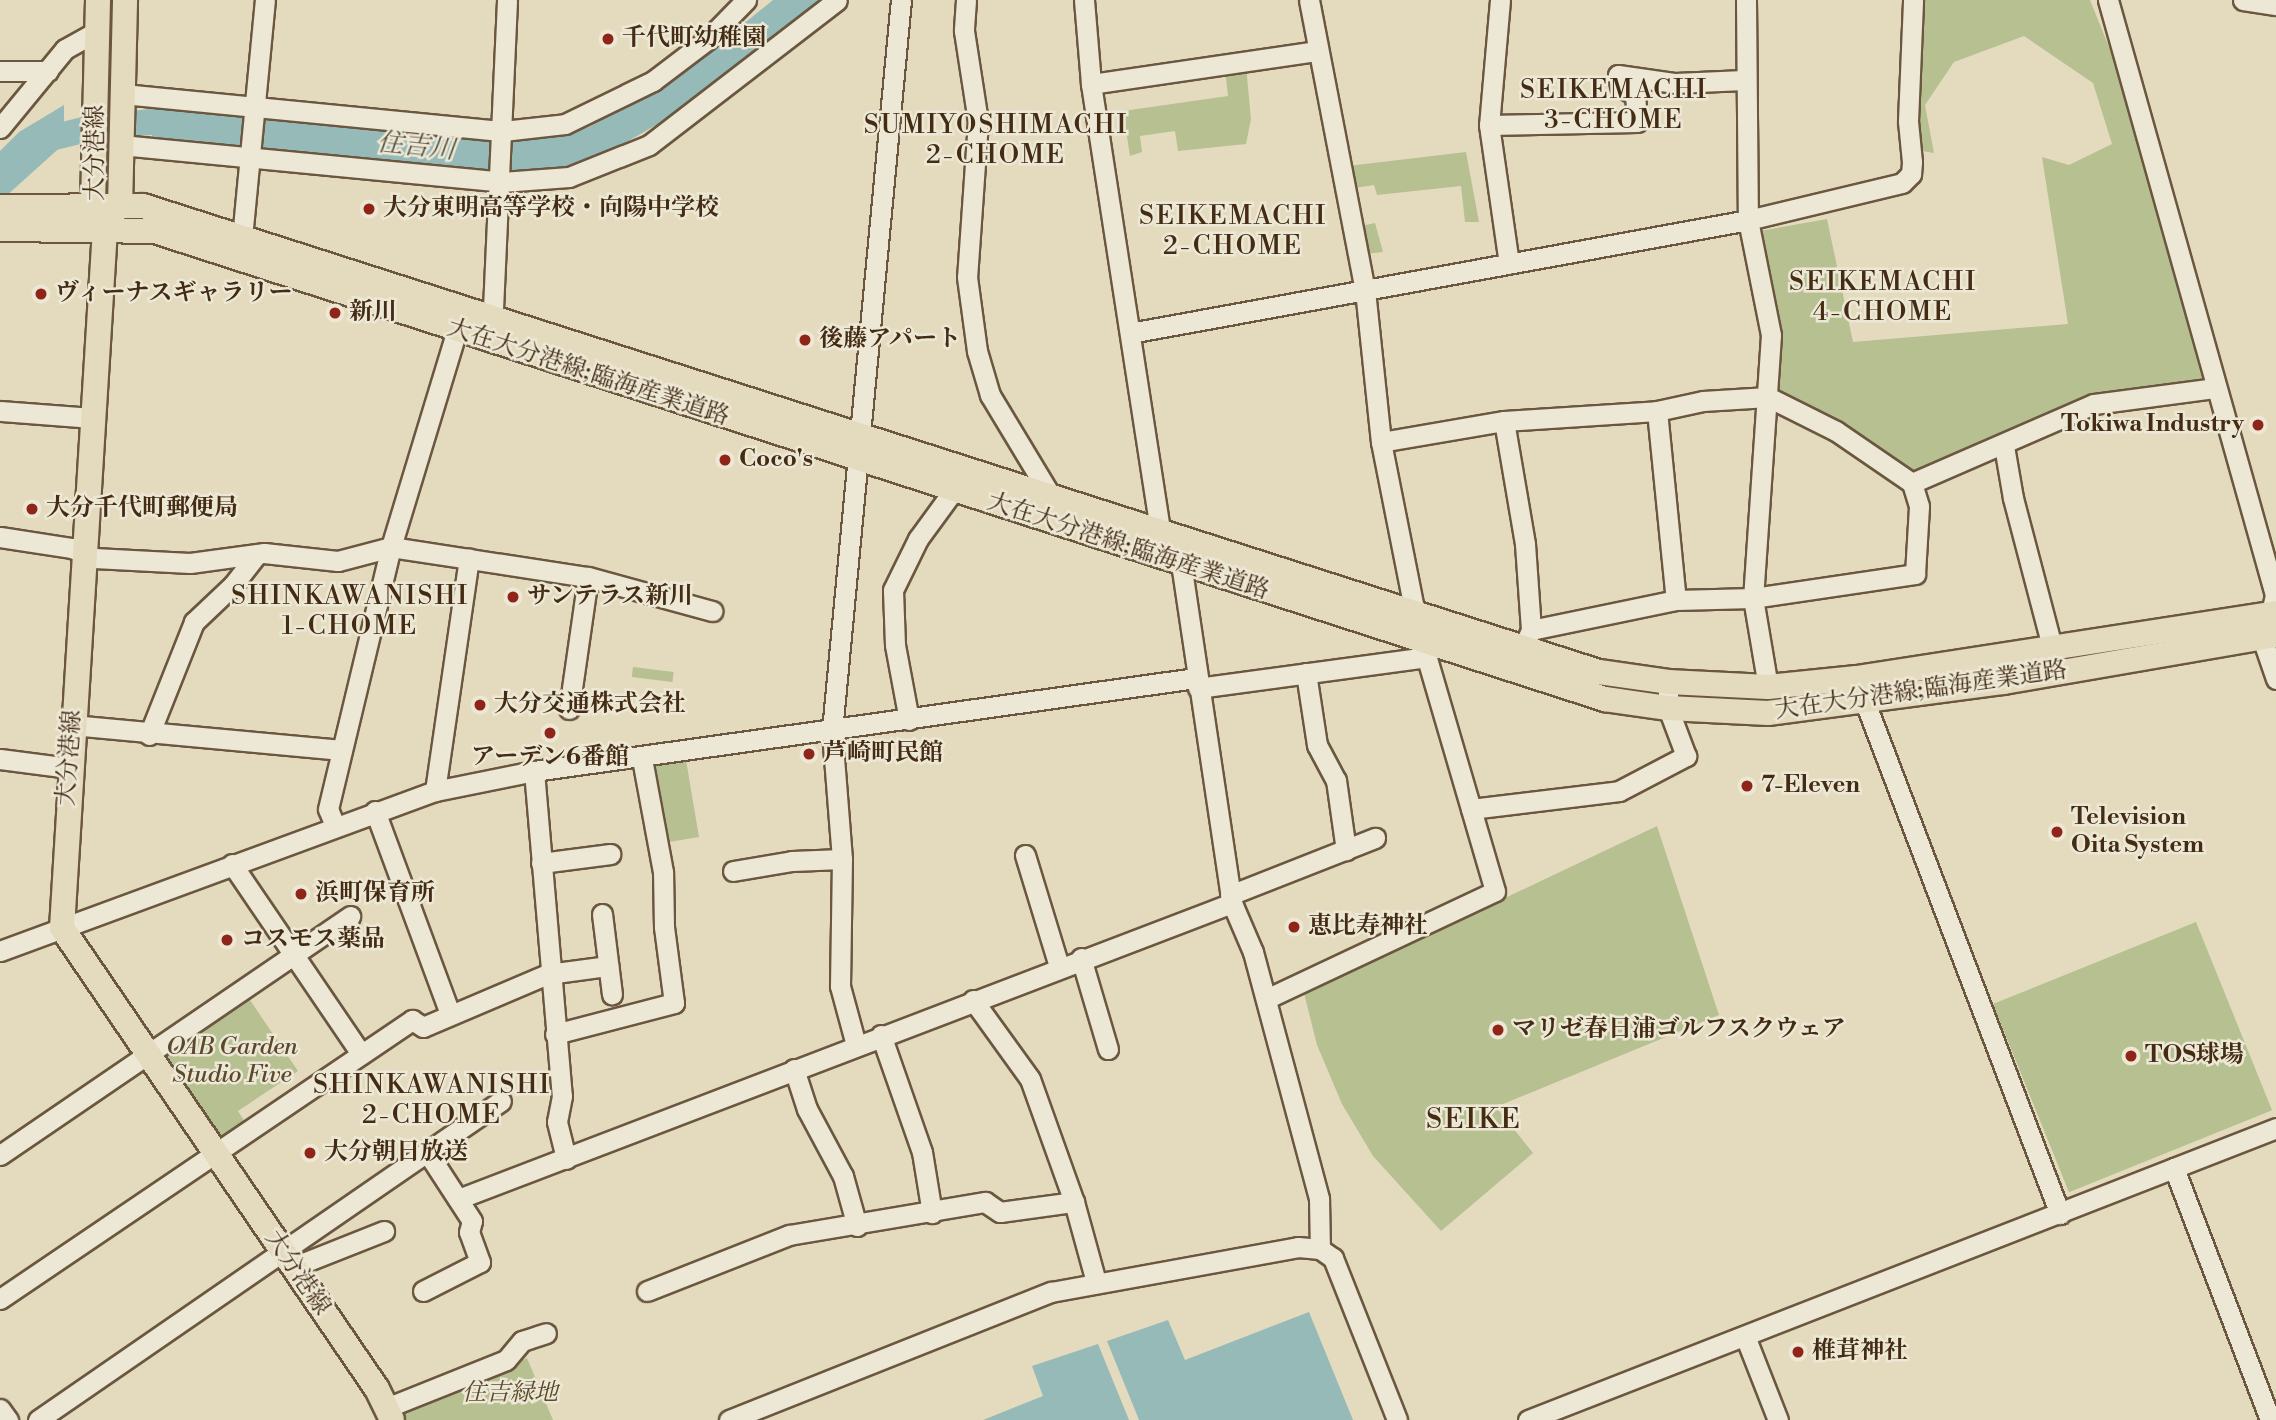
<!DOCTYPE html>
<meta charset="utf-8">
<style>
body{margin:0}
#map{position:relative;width:2276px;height:1420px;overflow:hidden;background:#e4dbbf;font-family:"Libre Bodoni","Noto Serif JP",serif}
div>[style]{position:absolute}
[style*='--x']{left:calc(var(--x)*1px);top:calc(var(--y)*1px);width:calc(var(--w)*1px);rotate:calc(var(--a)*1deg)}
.green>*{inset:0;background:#b6c091;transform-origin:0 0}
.water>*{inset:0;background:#96bab7}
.river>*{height:26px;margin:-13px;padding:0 13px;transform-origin:13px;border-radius:13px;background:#96bab7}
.roads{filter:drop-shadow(2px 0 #6b573f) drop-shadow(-2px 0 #6b573f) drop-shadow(0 2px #6b573f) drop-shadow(0 -2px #6b573f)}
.minor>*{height:19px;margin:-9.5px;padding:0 9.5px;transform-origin:9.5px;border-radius:9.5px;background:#ede8d5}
.major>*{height:24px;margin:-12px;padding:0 12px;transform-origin:12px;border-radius:12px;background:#e4dbbf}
.dots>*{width:19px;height:19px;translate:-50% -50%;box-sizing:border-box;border:4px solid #ede8d5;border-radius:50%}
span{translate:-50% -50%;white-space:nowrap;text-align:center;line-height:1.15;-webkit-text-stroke:5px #ede8d5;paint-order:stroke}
.poi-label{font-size:24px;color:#432b14;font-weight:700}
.left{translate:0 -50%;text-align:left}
.right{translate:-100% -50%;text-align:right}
.street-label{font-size:24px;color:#432b14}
.park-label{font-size:24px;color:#5a492d;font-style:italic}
.neighbourhood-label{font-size:26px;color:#432b14;letter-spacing:2px}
.water-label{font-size:26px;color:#584f3d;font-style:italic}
.quarter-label{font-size:28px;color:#432b14;letter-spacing:2px}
</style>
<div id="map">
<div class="green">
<i style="clip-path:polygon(1922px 0,2090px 0,2113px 57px,2204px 385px,2094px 398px,1912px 478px,1773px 395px,1775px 332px,1760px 231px,1827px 219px,1853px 342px,2068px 324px,2042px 157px,2069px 165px,2112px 144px,2093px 83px,2024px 36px,1954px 62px,1925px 105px,1934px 153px,1916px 150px)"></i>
<i style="clip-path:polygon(1246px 66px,1251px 119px,1246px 144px,1178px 151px,1175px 131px,1140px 136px,1142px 152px,1130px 156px,1123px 111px,1228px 96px,1225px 69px)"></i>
<i style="clip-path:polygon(1466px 152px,1479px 222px,1465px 222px,1461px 186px,1377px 195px,1374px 185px,1354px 188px,1348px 166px)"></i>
<i style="clip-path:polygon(1375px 223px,1383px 252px,1366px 254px,1361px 226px)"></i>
<i style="left:633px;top:667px;width:41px;height:10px;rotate:7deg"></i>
<i style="clip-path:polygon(686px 760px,699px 837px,663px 843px,651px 769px,656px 764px)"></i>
<i style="clip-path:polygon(1657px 826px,1719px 1015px,1496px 1107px,1533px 1153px,1441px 1231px,1373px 1156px,1342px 1104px,1317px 1045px,1304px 993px)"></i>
<i style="left:2196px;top:922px;width:203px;height:219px;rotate:68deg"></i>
<i style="clip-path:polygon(248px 997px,298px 1071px,238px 1111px,245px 1122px,222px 1137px,168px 1057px,170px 1050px)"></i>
<i style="clip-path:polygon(527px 1358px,553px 1420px,401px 1420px,400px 1409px)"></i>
</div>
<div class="water">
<i style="clip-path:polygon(773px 0,822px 0,677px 113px,616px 148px,567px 166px,490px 173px,152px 138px,153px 105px,491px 138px,555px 137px,589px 127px,682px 74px)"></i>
<i style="clip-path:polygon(64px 105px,64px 144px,30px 167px,0 199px,0 151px,19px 132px)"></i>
<i style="clip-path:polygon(1309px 1312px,1353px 1420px,1139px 1420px,1107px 1341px,1168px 1320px,1185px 1360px)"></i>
<i style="clip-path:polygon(1098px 1344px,1129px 1420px,983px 1420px,1043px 1396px,1032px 1366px)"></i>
</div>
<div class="river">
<i style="--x:0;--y:184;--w:69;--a:-42"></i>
<i style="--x:51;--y:138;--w:38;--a:-14"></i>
<i style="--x:88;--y:129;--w:70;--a:-6.5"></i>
<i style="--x:158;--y:121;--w:28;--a:6"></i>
</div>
<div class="roads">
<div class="minor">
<i style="--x:966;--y:0;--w:31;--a:94"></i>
<i style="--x:964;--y:31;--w:91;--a:81.2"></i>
<i style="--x:978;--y:121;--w:156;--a:94"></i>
<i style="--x:967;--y:277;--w:75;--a:82.3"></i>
<i style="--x:977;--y:351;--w:46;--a:73.5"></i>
<i style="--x:990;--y:395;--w:124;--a:58.9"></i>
<i style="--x:1084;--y:0;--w:84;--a:85.2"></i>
<i style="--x:1091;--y:84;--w:455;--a:81.2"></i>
<i style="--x:1161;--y:534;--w:35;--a:55"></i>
<i style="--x:1181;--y:563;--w:344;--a:81.5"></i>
<i style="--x:1232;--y:903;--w:53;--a:66.8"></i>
<i style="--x:1253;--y:952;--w:256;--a:75"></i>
<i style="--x:1319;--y:1199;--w:50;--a:88.9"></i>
<i style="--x:1309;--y:0;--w:295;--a:79.1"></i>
<i style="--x:1365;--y:290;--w:153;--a:84"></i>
<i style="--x:1381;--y:442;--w:175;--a:78.8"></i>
<i style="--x:1500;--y:0;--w:125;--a:95"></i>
<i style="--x:1489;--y:125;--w:140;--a:81.8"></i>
<i style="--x:1746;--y:0;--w:220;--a:89.5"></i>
<i style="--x:1748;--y:220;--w:117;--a:78.7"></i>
<i style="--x:1771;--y:335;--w:264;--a:93.9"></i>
<i style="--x:1753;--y:598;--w:90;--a:80.4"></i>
<i style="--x:2108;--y:0;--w:618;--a:74.32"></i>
<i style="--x:2275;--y:595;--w:50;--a:102.7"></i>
<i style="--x:2264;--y:644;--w:37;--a:71"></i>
<i style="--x:2243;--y:0;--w:33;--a:9"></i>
<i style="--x:0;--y:71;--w:48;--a:0"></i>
<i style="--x:1091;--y:84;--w:228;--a:-8.3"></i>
<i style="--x:123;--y:94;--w:382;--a:5.6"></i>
<i style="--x:503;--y:131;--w:62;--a:-6.4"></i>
<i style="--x:565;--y:124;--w:98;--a:-26"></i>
<i style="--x:653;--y:81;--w:68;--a:-37.2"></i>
<i style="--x:707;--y:40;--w:56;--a:-45.7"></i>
<i style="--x:1489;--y:125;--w:148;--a:-1.2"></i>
<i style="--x:1637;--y:122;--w:27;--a:-94"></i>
<i style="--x:1635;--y:95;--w:17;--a:-149"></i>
<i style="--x:1620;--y:86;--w:11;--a:-100"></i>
<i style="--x:1618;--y:75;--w:58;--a:8"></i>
<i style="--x:1675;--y:83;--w:69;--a:-2.5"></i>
<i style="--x:0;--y:128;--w:102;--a:-50.6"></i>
<i style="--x:65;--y:49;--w:37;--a:-29"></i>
<i style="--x:121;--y:145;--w:383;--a:5.5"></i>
<i style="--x:502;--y:182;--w:67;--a:-4.3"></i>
<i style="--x:569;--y:177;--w:86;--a:-21.8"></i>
<i style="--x:649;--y:145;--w:237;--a:-37.6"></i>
<i style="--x:242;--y:238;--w:239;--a:-84.5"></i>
<i style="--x:492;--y:331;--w:331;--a:-87.4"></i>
<i style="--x:1130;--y:333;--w:628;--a:-10.36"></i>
<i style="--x:1748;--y:220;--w:158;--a:-13.5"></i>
<i style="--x:1902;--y:183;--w:13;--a:-45"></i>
<i style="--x:1911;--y:174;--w:12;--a:-85"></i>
<i style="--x:1912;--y:162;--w:41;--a:-95.6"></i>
<i style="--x:1908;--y:121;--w:121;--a:-87.6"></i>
<i style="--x:0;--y:411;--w:93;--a:4.3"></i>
<i style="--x:1657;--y:411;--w:190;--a:84.3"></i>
<i style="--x:1504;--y:421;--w:125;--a:80.3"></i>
<i style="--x:1525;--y:544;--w:86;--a:86"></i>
<i style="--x:1531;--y:630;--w:12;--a:114"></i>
<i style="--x:1381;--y:442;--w:125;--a:-9.7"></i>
<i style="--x:1504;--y:421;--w:153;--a:-3.7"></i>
<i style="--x:1657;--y:411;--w:47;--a:-12.3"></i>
<i style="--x:1703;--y:401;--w:65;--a:-3.5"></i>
<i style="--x:1768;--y:397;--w:76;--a:26.6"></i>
<i style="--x:1836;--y:431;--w:92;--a:34.4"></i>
<i style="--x:1912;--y:483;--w:198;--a:-23.5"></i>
<i style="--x:2094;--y:404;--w:123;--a:-7.5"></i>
<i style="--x:2004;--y:446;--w:53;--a:80.2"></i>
<i style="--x:2013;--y:498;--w:154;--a:75.3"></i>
<i style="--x:0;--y:537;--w:73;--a:8.7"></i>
<i style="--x:72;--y:548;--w:24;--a:24"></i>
<i style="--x:94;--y:558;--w:96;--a:3"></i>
<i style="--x:190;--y:563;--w:75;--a:-7.7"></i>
<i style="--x:264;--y:553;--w:74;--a:6.2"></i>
<i style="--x:338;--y:561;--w:55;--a:-14.8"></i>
<i style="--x:391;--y:547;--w:199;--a:8.7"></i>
<i style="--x:588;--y:577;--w:129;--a:15.3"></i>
<i style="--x:1531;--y:630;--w:148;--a:-11.7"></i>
<i style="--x:1676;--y:600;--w:77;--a:-1.5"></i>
<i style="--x:1753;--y:598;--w:164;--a:-8.4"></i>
<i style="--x:1915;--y:574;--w:68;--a:-86.6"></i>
<i style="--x:1919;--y:506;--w:24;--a:-107"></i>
<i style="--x:1306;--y:673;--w:73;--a:81.3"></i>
<i style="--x:1317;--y:745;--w:40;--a:62"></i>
<i style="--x:1336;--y:780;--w:71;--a:81.9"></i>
<i style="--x:1198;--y:688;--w:231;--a:-7.7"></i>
<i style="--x:1860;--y:689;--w:562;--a:69.15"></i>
<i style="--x:569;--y:709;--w:133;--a:-81.8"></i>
<i style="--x:909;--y:720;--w:76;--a:-100.6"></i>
<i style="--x:895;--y:645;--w:55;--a:-92.1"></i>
<i style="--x:893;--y:590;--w:57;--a:-63.9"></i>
<i style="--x:918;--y:539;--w:59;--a:-53.9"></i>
<i style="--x:72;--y:725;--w:271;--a:5.3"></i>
<i style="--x:149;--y:735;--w:122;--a:-68.3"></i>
<i style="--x:194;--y:622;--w:54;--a:-43.5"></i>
<i style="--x:233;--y:585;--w:39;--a:-52"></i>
<i style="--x:0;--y:759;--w:70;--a:7.4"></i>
<i style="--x:534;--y:771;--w:326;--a:85.1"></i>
<i style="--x:562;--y:1096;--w:26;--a:101"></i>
<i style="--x:557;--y:1122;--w:38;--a:76"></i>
<i style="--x:435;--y:791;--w:235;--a:-81.7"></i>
<i style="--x:1471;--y:809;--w:149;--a:-6.9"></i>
<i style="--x:1619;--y:791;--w:76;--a:-27.6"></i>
<i style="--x:1686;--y:756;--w:51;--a:-110.6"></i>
<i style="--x:1668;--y:708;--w:26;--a:-90"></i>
<i style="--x:375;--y:811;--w:216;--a:69.7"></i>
<i style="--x:335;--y:826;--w:18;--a:-112"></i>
<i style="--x:328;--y:809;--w:269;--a:-76.5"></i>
<i style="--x:391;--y:547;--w:240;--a:-73.1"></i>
<i style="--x:1025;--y:855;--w:116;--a:73"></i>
<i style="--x:541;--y:863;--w:70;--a:-7.4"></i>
<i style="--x:232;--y:864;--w:230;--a:55.8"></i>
<i style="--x:733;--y:871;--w:60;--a:-9.6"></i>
<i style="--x:792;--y:861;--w:50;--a:-2.3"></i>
<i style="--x:1230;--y:895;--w:156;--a:-21.5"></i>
<i style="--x:602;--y:914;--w:81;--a:82.9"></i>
<i style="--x:0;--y:951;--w:463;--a:-20.2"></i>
<i style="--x:435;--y:791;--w:101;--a:-11.4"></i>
<i style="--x:534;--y:771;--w:669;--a:-8"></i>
<i style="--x:1081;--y:958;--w:95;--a:73.5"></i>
<i style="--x:1266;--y:999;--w:253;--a:-25.2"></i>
<i style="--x:1495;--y:891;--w:257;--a:-106.3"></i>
<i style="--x:973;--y:1000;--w:97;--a:54.2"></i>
<i style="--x:1030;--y:1079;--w:131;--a:70.3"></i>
<i style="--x:1074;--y:1202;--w:83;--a:74.6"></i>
<i style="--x:555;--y:1034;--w:123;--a:-14.6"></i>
<i style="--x:674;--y:1003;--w:77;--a:-97.5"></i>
<i style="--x:664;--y:927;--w:55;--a:-91"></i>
<i style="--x:663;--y:872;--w:115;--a:-100.5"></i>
<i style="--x:881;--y:1035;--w:124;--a:70.7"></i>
<i style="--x:922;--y:1152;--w:62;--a:80.7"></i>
<i style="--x:856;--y:1045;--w:61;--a:-105.2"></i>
<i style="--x:840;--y:986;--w:127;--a:-89.1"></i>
<i style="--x:842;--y:859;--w:128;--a:-94.5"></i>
<i style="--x:832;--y:731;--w:734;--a:-84.61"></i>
<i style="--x:794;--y:1069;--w:42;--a:72"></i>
<i style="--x:807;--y:1109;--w:76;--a:61.8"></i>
<i style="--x:843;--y:1176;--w:52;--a:74.4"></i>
<i style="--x:0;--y:1155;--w:424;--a:-34.3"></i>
<i style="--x:2174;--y:1168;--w:270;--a:69.1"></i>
<i style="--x:458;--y:1199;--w:829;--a:-20.93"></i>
<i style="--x:293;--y:1267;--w:98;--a:-21.6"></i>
<i style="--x:423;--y:1291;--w:64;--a:-27"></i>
<i style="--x:480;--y:1262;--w:32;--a:-110"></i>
<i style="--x:469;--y:1232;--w:11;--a:-75"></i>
<i style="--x:472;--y:1221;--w:82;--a:-123.1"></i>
<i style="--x:647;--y:1291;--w:153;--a:-21.5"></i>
<i style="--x:789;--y:1235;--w:199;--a:-9.6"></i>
<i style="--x:985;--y:1202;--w:18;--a:34"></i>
<i style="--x:1000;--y:1212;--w:75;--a:-7.7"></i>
<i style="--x:0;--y:1299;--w:498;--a:-34.1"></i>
<i style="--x:412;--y:1020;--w:13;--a:32"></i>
<i style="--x:423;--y:1027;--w:136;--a:-23"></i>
<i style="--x:548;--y:974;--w:61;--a:-7.6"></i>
<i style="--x:1745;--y:1336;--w:90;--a:68.6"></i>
<i style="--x:386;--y:1408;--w:129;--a:-21.8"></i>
<i style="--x:506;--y:1360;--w:25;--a:-50"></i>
<i style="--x:522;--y:1341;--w:25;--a:-18"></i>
<i style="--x:0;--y:1409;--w:14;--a:54"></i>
<i style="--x:38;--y:1420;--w:562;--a:-34.57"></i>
<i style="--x:729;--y:1420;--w:347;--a:-21.7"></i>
<i style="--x:1051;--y:1292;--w:251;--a:-10.3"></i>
<i style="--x:1298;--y:1247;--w:22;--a:5"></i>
<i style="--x:1320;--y:1249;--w:16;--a:35"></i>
<i style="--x:1333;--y:1258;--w:174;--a:68.4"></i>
<i style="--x:1528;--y:1420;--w:803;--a:-21.32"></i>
</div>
<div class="major">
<i style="--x:98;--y:0;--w:207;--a:91.4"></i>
<i style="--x:93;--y:207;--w:25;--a:61"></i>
<i style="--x:105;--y:229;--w:700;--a:93.52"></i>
<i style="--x:62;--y:928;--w:558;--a:55.66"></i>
<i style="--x:377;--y:1389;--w:34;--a:64"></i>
<i style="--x:0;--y:207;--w:143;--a:-0.4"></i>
<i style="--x:143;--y:206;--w:1529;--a:17.75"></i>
<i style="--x:1599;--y:672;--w:70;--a:8.2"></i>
<i style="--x:1668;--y:682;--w:100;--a:2.9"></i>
<i style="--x:1768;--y:687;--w:89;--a:-5.8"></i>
<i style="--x:1857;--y:678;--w:424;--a:-8.8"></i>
<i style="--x:120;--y:207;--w:207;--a:-88.6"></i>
<i style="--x:0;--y:229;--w:155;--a:0.7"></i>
<i style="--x:155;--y:231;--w:1524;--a:17.89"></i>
<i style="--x:1605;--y:699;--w:64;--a:8.1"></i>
<i style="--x:1668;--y:708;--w:100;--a:2.9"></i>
<i style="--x:1768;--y:713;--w:238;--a:-7.5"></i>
<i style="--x:2004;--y:682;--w:276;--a:-9.8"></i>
</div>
</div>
<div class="dots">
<i style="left:608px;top:39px;background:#8f2418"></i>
<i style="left:369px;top:209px;background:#8f2418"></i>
<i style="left:41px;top:294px;background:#8f2418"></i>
<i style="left:335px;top:313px;background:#8f2418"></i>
<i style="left:805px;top:340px;background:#8f2418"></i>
<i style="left:2258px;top:425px;background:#8f2418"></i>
<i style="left:725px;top:460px;background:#8f2418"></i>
<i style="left:32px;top:509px;background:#8f2418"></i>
<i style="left:513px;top:597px;background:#8f2418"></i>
<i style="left:480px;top:705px;background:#8f2418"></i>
<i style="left:550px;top:733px;background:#8f2418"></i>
<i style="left:809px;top:754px;background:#8f2418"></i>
<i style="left:1747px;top:786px;background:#8f2418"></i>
<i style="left:2057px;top:832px;background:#8f2418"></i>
<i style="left:301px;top:894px;background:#8f2418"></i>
<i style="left:1294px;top:927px;background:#8f2418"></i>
<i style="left:227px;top:940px;background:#8f2418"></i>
<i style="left:1498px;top:1030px;background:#8f2418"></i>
<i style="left:2131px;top:1056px;background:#8f2418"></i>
<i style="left:310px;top:1153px;background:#8f2418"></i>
<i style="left:1798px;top:1352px;background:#8f2418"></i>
</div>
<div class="poi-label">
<span class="left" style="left:622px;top:39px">千代町幼稚園</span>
<span class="left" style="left:383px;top:209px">大分東明高等学校・向陽中学校</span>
<span class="left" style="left:55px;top:294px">ヴィーナスギャラリー</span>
<span class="left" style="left:349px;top:313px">新川</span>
<span class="left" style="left:819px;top:340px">後藤アパート</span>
<span class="right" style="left:2244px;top:425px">Tokiwa Industry</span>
<span class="left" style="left:739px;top:460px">Coco's</span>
<span class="left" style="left:46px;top:509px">大分千代町郵便局</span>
<span class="left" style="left:527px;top:597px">サンテラス新川</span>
<span class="left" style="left:494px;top:705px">大分交通株式会社</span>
<span class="left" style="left:823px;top:754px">芦崎町民館</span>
<span style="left:550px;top:758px">アーデン6番館</span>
<span class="left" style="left:1761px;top:786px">7-Eleven</span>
<span class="left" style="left:2071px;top:832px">Television<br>Oita System</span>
<span class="left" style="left:315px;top:894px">浜町保育所</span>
<span class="left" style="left:1308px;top:927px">恵比寿神社</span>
<span class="left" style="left:241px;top:940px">コスモス薬品</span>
<span class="left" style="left:1512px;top:1030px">マリゼ春日浦ゴルフスクウェア</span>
<span class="left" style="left:2145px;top:1056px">TOS球場</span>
<span class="left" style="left:324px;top:1153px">大分朝日放送</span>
<span class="left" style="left:1812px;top:1352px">椎茸神社</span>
</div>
<div class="street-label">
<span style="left:96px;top:153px;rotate:-90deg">大分港線</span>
<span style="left:588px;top:373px;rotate:18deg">大在大分港線;臨海産業道路</span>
<span style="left:1128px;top:547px;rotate:18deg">大在大分港線;臨海産業道路</span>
<span style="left:1921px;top:691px;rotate:-8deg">大在大分港線;臨海産業道路</span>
<span style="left:70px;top:758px;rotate:-86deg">大分港線</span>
<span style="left:297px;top:1273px;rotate:56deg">大分港線</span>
</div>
<div class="park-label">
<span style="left:232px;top:1062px">OAB Garden<br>Studio Five</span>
<span style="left:510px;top:1394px">住吉緑地</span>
</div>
<div class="neighbourhood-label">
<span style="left:1614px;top:106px">SEIKEMACHI<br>3-CHOME</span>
<span style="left:996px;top:141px">SUMIYOSHIMACHI<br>2-CHOME</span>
<span style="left:1233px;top:232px">SEIKEMACHI<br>2-CHOME</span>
<span style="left:1883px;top:298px">SEIKEMACHI<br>4-CHOME</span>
<span style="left:350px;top:612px">SHINKAWANISHI<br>1-CHOME</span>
<span style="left:432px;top:1101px">SHINKAWANISHI<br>2-CHOME</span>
</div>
<div class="water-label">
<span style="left:416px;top:147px;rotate:6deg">住吉川</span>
</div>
<div class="quarter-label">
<span style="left:1474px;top:1120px">SEIKE</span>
</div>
</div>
